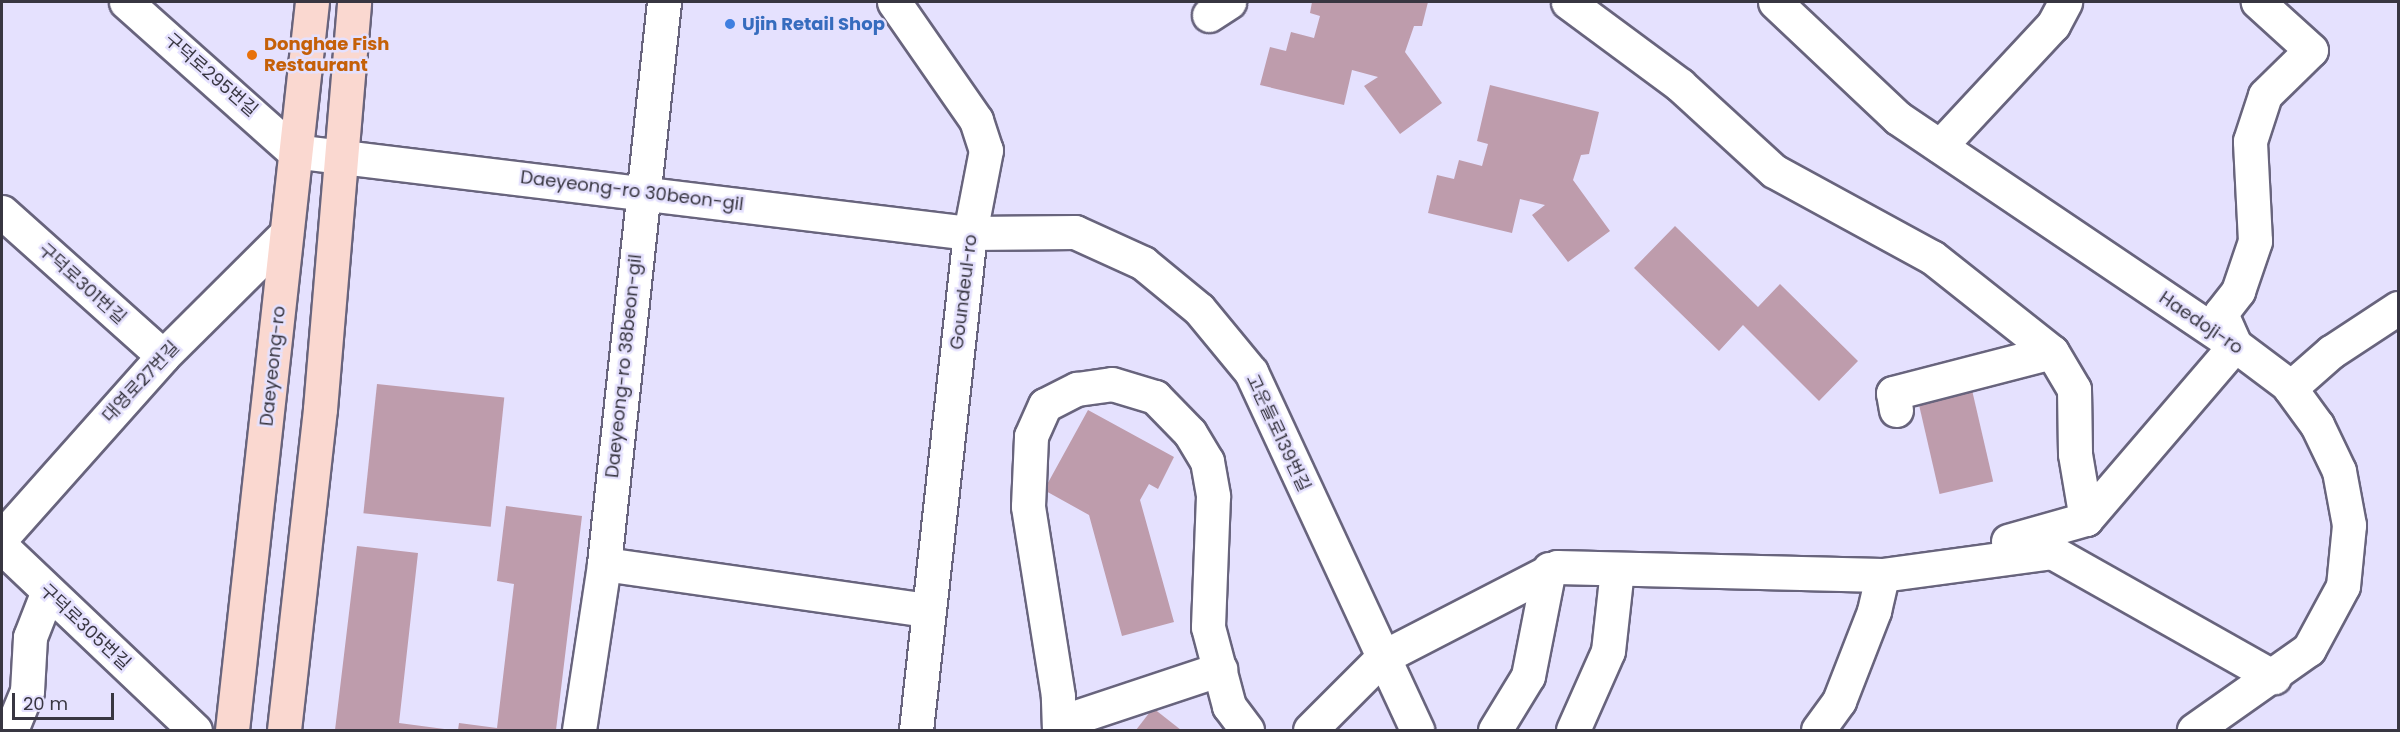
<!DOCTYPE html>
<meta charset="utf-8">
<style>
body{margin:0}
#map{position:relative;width:2400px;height:732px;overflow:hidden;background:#e5e1fe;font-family:Poppins,"Noto Sans KR",sans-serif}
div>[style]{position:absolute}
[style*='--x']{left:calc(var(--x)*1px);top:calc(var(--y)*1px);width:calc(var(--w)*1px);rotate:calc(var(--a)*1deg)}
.building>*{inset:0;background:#be9cac;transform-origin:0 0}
.roads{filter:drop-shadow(2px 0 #68647d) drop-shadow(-2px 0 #68647d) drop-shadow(0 2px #68647d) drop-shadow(0 -2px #68647d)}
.minor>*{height:33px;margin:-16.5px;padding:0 16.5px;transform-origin:16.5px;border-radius:16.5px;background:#fff}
.major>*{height:33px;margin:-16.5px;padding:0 16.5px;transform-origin:16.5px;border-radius:16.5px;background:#fad8d0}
.dots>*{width:16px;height:16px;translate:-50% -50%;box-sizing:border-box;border:3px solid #e5e1fe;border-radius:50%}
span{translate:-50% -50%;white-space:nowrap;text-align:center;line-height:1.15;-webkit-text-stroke:5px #e5e1fe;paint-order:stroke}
.shop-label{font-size:18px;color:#366cbe;font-weight:700}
.left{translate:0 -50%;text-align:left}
.food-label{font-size:18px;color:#c56008;font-weight:700}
.street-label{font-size:18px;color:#383641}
.frame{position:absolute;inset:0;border:3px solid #383641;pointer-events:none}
.scale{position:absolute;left:12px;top:693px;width:102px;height:27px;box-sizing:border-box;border:3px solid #383641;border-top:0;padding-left:8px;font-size:18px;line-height:21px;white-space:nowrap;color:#383641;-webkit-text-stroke:4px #e5e1fe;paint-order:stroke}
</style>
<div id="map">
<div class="building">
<i style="clip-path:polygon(1312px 2px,1428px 2px,1422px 26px,1414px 26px,1405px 52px,1442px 103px,1400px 134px,1364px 86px,1378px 77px,1352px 70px,1344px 105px,1260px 85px,1270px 47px,1286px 51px,1291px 32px,1314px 38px,1320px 16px,1310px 13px)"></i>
<i style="clip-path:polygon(1490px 85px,1599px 112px,1589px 154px,1581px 155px,1573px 180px,1610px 231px,1568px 262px,1532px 215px,1545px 205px,1520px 199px,1512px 233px,1428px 213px,1437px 175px,1454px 179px,1459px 160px,1482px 166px,1488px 144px,1477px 141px)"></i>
<i style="clip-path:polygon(1675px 226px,1758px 307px,1780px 284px,1858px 361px,1819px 401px,1743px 325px,1719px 351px,1634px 268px)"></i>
<i style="left:377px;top:384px;width:128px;height:130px;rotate:6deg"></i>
<i style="left:1972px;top:390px;width:94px;height:55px;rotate:77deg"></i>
<i style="clip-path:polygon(1088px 410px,1174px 457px,1158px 489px,1149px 484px,1140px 500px,1174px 622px,1122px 636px,1089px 515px,1044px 490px)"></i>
<i style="clip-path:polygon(506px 506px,582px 516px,556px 730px,458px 730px,459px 723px,497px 728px,514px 584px,497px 581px)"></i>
<i style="clip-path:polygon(357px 546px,418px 553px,399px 723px,452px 730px,335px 730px)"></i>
<i style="clip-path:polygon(1153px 708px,1181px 730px,1136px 730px)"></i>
</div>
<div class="roads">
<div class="minor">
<i style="--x:126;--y:2;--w:224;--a:41.7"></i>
<i style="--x:293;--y:151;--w:682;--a:6.91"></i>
<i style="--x:970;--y:233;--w:105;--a:-0.5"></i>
<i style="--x:1075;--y:232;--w:75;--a:24.5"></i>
<i style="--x:1143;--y:263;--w:72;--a:39.4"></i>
<i style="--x:1199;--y:309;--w:82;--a:50.5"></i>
<i style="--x:1251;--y:372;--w:395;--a:65.1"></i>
<i style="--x:894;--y:2;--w:144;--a:55.2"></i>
<i style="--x:976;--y:120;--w:32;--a:72"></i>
<i style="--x:986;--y:150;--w:85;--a:100.9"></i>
<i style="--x:970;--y:233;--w:500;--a:96.2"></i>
<i style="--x:1568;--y:2;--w:139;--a:36.5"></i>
<i style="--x:1680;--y:85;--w:127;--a:42.5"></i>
<i style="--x:1774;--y:171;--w:180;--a:28.6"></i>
<i style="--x:1932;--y:257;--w:153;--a:38.4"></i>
<i style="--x:2052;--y:352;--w:43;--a:59.3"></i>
<i style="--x:2074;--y:389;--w:65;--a:89.1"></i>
<i style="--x:2075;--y:454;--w:66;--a:80.4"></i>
<i style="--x:1775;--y:2;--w:169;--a:43.3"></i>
<i style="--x:1898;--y:118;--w:406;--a:34"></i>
<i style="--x:2235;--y:345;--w:65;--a:36.9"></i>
<i style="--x:2287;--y:384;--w:51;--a:53.8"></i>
<i style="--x:2317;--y:425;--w:51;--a:64.4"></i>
<i style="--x:2339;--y:471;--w:55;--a:79.5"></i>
<i style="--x:2349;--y:525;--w:61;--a:95.6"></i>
<i style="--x:2343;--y:586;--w:72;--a:118.4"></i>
<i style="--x:2309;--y:649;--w:141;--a:144.8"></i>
<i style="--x:1209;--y:15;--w:24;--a:-33"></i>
<i style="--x:1940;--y:146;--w:166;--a:-47"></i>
<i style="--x:2053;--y:25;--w:26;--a:-62"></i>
<i style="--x:2;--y:212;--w:216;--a:41.8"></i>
<i style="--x:2290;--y:388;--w:55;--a:-41.3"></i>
<i style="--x:2331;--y:352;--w:80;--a:-33.3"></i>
<i style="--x:1896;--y:410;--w:17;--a:-100"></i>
<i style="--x:1893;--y:393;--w:164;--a:-14.5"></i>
<i style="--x:2;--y:537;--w:242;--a:-48.3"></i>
<i style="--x:163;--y:356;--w:173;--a:-44.8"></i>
<i style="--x:2008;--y:541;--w:81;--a:-15.8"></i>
<i style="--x:2086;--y:519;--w:229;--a:-49.4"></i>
<i style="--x:2235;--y:345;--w:35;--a:-114"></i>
<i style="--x:2221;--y:313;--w:28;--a:-52"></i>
<i style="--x:2238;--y:291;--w:53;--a:-71.2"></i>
<i style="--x:2255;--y:241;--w:100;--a:-92.9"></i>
<i style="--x:2250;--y:141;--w:48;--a:-71.9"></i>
<i style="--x:2265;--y:95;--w:64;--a:-44.4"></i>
<i style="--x:2311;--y:50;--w:72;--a:-137.8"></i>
<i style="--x:2;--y:547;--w:266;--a:43.5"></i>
<i style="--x:604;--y:564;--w:328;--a:8.1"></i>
<i style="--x:1061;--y:722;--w:168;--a:-18.4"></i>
<i style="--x:11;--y:730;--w:42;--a:-67.7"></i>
<i style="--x:27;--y:691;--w:54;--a:-86.8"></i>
<i style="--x:30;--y:637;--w:49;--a:-68.6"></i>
<i style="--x:579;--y:730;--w:168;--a:-81.4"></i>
<i style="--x:604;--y:564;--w:565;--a:-83.91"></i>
<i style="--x:1059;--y:730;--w:34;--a:-92"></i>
<i style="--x:1058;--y:696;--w:192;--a:-99"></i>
<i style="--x:1028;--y:506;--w:70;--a:-87.5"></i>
<i style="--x:1031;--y:436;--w:34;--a:-66"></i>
<i style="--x:1045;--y:405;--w:36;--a:-27"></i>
<i style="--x:1077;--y:389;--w:35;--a:-8"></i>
<i style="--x:1112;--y:384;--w:45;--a:16.8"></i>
<i style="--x:1155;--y:397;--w:50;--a:45.8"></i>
<i style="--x:1190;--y:433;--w:33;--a:59"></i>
<i style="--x:1207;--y:461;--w:36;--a:80"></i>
<i style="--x:1213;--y:496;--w:131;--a:92.2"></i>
<i style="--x:1208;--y:627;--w:82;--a:75.1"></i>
<i style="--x:1229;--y:706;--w:30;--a:53"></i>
<i style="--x:1310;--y:730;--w:103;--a:-45"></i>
<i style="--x:1383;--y:657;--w:196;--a:-27.3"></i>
<i style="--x:1557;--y:567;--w:325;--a:1.4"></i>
<i style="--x:1882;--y:575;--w:172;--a:-7.7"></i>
<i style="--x:2052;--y:552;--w:255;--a:29.4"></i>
<i style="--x:1495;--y:730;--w:63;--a:-58.6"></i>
<i style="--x:1528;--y:676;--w:109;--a:-78.9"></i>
<i style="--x:1573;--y:730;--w:86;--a:-66.1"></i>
<i style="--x:1608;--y:651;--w:81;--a:-83.7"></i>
<i style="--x:1818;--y:730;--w:36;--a:-54"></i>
<i style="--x:1839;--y:701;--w:97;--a:-68.7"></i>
<i style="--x:1874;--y:611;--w:37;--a:-77"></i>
</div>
<div class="major">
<i style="--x:232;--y:730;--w:732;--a:-83.73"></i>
<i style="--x:284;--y:730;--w:323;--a:-83.6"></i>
<i style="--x:320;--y:409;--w:408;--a:-85.2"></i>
</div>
</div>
<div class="dots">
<i style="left:730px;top:24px;background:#3f7fe0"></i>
<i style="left:252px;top:55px;background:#e8710a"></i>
</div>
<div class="shop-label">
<span class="left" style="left:742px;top:24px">Ujin Retail Shop</span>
</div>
<div class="food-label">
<span class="left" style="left:264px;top:55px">Donghae Fish<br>Restaurant</span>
</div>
<div class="street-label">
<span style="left:211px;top:75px;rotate:41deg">구덕로295번길</span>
<span style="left:632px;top:191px;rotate:7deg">Daeyeong-ro 30beon-gil</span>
<span style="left:82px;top:284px;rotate:42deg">구덕로301번길</span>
<span style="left:964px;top:292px;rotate:-83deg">Goundeul-ro</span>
<span style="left:2201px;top:323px;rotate:34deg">Haedoji-ro</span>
<span style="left:273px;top:366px;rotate:-84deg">Daeyeong-ro</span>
<span style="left:624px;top:366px;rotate:-84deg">Daeyeong-ro 38beon-gil</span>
<span style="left:141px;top:382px;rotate:-47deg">대영로27번길</span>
<span style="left:1278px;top:433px;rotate:65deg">고운들로139번길</span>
<span style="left:85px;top:627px;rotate:43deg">구덕로305번길</span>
</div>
<div class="frame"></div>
<div class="scale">20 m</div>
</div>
